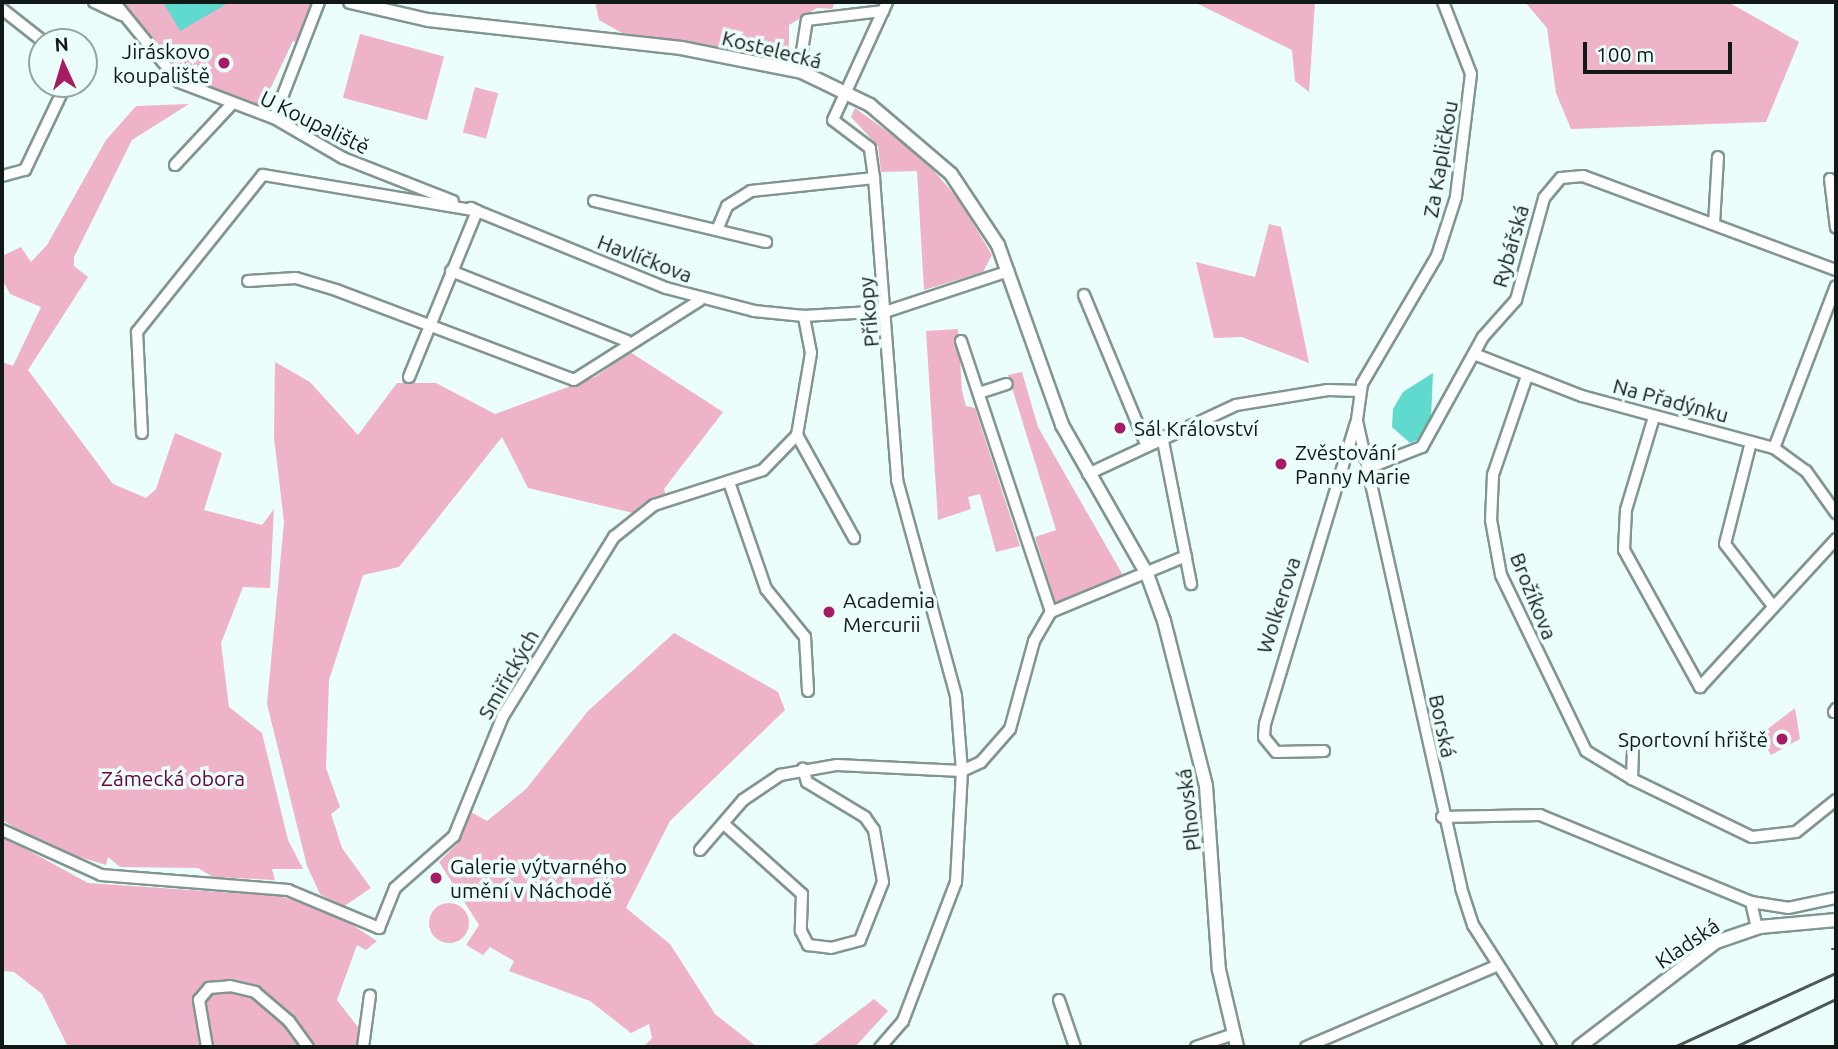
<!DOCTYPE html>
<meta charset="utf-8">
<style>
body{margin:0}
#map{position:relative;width:1838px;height:1049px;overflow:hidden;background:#ecfefc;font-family:Ubuntu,sans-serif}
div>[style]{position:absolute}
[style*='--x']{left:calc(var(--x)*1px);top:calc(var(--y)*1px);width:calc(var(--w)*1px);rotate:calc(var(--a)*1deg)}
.green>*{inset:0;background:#eeb3c9;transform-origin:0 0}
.round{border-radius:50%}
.water>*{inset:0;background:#60d9cf}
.roads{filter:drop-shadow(2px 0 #819593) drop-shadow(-2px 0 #819593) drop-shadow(0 2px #819593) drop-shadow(0 -2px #819593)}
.minor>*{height:10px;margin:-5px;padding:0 5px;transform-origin:5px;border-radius:5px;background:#fff}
.major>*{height:12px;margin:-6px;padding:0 6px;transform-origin:6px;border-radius:6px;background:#fff}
.rail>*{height:2.5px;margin:-1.25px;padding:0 1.25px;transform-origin:1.25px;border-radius:1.25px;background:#4f5958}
.dots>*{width:19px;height:19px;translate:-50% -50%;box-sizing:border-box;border:4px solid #ecfefc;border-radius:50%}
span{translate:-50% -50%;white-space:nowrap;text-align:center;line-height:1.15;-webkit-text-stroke:7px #ecfefc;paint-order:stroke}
.street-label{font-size:21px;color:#111918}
.poi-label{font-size:21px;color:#111918}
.right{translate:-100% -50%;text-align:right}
.left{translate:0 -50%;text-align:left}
.park-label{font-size:21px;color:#6a023d}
.frame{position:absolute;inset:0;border:4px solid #111918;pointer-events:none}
.north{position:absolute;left:28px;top:28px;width:70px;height:70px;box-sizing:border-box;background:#ecfefc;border:2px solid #94a2a1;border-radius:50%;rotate:356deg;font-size:19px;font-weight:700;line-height:28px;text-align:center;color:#111918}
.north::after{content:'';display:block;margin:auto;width:24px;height:32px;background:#a51c65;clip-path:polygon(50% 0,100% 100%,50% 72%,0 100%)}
.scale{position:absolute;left:1583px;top:42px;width:149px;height:32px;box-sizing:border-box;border:4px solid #111918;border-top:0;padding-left:9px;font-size:21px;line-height:24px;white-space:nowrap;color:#111918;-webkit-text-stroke:5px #ecfefc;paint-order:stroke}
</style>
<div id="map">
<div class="green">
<i style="clip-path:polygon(120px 2px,314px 2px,301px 44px,293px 41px,265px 100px,273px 103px,270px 111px,180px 79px)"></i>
<i style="clip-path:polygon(595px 2px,835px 2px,832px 9px,817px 8px,789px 25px,789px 57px,622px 33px,599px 20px)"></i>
<i style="clip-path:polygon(1194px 2px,1315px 2px,1309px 92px,1295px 81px,1292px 50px)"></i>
<i style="clip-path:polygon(1525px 2px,1728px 2px,1799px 42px,1766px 122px,1571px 129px,1556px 93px,1547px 28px)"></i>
<i style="left:360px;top:34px;width:87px;height:66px;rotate:15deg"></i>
<i style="left:475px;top:87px;width:24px;height:47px;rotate:15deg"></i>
<i style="clip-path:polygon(189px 104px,132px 140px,74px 257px,74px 266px,88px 277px,28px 370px,113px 484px,146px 498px,156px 489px,175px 433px,222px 453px,204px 510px,262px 525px,274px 509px,270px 588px,243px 587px,221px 643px,229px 707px,262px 733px,288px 840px,303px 869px,272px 869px,275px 880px,213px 877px,198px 868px,120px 867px,108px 857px,106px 865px,50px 848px,2px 820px,2px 362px,13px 366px,41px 307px,10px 294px,2px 279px,2px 256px,21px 247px,31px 262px,47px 245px,106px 140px,136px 106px)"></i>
<i style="clip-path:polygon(855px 108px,921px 156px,959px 200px,992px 255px,983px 272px,924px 290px,917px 171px,881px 172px,878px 146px,851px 117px)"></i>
<i style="clip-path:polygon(1269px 224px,1281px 227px,1309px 363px,1242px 337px,1214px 338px,1196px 262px,1255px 277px)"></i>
<i style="clip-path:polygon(958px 329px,962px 391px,966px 406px,975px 408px,1020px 546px,996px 552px,980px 494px,968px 497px,971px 509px,938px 520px,926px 331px)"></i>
<i style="clip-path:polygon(630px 352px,723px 412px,664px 489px,666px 496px,633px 513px,528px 488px,502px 437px,399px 567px,363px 575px,329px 680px,326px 768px,340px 807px,331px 814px,342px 848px,371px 888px,343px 907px,320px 894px,307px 866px,267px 704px,284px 522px,274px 437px,275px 362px,310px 382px,358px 435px,397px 383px,436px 383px,495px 414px,595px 377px)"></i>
<i style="clip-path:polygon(1022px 372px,1038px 427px,1124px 577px,1056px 604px,1035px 537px,1056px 530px,1008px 375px)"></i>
<i style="clip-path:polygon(674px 633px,778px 692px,785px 710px,670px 821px,626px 908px,670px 944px,715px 1014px,757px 1047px,643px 1047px,652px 1038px,649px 1024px,631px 1033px,590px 1001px,509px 971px,514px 961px,490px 947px,483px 955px,466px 945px,479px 925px,439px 862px,457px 844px,469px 811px,487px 821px,526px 789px,588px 711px)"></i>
<i style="clip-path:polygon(1795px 708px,1800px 739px,1771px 755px,1760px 735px)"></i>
<i style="clip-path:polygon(2px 836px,88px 883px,279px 896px,331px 911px,377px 941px,366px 950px,357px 945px,337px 1000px,361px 1031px,359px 1047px,68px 1047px,42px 994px,14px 972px,2px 971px)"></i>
<i class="round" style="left:429px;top:903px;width:40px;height:40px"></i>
<i style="clip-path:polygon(874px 999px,888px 1011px,855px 1047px,811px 1047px)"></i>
</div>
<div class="water">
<i style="clip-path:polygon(163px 2px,230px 2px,180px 31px)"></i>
<i style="clip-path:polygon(1433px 373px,1431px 418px,1420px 439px,1410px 443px,1392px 427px,1393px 409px,1403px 392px)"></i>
</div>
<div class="roads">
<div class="minor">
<i style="--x:94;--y:2;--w:31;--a:25"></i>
<i style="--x:114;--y:2;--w:103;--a:50.9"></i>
<i style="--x:179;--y:82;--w:102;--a:20.8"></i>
<i style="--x:274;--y:118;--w:80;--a:30.1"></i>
<i style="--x:343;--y:158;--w:118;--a:21.4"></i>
<i style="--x:1443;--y:2;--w:77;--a:68.7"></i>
<i style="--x:1471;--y:74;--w:124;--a:97"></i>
<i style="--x:1456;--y:197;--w:62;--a:107.9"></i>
<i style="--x:1437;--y:256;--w:148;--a:120.4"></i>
<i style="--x:1362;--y:384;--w:37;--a:98"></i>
<i style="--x:1357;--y:421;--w:478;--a:77.4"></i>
<i style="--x:1461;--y:888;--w:39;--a:72"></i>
<i style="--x:1473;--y:925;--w:145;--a:57.4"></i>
<i style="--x:2;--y:9;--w:53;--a:38.2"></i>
<i style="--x:802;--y:51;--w:31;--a:-81"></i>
<i style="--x:807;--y:20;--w:77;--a:-6.8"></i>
<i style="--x:274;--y:118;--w:124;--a:-68.8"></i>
<i style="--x:175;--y:165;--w:82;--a:-47"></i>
<i style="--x:2;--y:176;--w:24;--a:-15"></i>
<i style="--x:25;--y:170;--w:95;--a:-64.5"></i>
<i style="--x:874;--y:178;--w:30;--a:-98"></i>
<i style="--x:870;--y:148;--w:46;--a:-142.9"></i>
<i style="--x:833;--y:120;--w:130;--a:-65.4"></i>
<i style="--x:1830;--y:179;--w:49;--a:83"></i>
<i style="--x:594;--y:201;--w:177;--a:13.4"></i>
<i style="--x:1714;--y:224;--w:67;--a:-86.6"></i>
<i style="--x:717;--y:230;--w:26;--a:-67"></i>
<i style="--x:727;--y:206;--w:28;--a:-32"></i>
<i style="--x:751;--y:191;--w:124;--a:-6"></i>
<i style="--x:874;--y:178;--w:303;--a:85.6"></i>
<i style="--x:897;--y:480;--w:224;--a:74.7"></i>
<i style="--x:956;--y:696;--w:75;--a:85.4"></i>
<i style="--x:962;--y:771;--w:111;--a:93.1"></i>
<i style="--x:956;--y:882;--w:149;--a:110.9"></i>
<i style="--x:903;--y:1021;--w:35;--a:131"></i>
<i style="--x:451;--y:271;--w:189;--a:21.7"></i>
<i style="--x:248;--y:281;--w:48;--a:-3.6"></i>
<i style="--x:296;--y:278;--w:42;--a:16.7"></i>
<i style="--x:336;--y:290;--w:254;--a:20.7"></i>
<i style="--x:574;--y:380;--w:149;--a:-32.4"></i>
<i style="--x:1084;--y:295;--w:161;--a:67.4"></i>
<i style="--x:961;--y:341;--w:286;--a:71.6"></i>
<i style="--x:1474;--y:354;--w:116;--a:21.3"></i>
<i style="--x:1582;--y:396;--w:199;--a:15.2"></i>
<i style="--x:1774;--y:448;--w:39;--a:36"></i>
<i style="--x:1806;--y:471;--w:52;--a:54.5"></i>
<i style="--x:1527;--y:376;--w:105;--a:109"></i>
<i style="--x:1493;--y:475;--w:45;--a:92.5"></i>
<i style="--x:1491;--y:520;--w:56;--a:79.7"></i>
<i style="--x:1501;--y:575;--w:195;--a:64.2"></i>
<i style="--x:1586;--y:751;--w:54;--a:31.3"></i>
<i style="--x:409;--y:377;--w:179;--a:-67.7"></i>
<i style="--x:477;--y:211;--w:7;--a:-153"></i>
<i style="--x:979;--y:393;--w:29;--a:-18"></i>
<i style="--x:1654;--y:417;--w:97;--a:106.8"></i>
<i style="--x:1626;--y:510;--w:40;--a:92.9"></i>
<i style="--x:1624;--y:550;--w:157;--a:61"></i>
<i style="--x:1700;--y:687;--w:201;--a:-47.4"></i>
<i style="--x:142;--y:433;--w:101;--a:-92.8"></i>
<i style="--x:137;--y:332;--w:201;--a:-51.3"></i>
<i style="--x:263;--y:175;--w:217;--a:9.5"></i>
<i style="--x:477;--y:211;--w:204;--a:22.2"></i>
<i style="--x:666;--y:288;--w:91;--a:14.6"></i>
<i style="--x:754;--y:311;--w:50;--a:5.7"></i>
<i style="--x:804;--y:316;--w:84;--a:-3.4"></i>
<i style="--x:888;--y:311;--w:127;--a:-18.3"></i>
<i style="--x:797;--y:435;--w:118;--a:61"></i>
<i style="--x:1162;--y:436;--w:151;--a:78.9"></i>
<i style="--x:1751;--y:442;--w:105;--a:104.3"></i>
<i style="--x:1725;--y:544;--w:78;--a:52.3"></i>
<i style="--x:1774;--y:448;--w:173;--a:-69.1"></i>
<i style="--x:1368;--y:468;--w:58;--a:-21.3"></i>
<i style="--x:1422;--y:447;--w:126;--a:-61"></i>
<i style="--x:1483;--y:337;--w:50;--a:-48.3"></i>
<i style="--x:1516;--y:300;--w:106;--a:-74.6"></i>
<i style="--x:1544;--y:198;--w:26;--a:-50"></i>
<i style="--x:1561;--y:178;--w:22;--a:-5"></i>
<i style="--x:1583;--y:176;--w:270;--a:20.4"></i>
<i style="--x:1088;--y:474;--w:163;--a:-25"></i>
<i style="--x:1236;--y:405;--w:93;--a:-9.3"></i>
<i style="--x:1328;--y:390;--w:32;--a:2"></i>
<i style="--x:730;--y:485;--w:110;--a:70.9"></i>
<i style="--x:766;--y:589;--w:62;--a:50.9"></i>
<i style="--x:805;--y:637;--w:54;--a:86.8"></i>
<i style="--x:1834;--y:712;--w:4;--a:-56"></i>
<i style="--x:1633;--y:750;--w:29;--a:92"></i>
<i style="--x:1632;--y:779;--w:133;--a:25.8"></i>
<i style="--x:1752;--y:837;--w:44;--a:-6.5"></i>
<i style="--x:1796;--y:832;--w:51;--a:-38.7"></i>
<i style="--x:1324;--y:751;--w:48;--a:178.8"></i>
<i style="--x:1276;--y:752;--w:19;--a:-129"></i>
<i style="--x:1264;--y:737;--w:13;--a:-86"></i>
<i style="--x:1265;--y:724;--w:314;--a:-73.2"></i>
<i style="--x:1442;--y:817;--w:98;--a:-1.2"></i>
<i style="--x:1540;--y:815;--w:228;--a:22.4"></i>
<i style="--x:724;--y:824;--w:105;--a:41.9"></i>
<i style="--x:802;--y:894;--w:37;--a:92"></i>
<i style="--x:801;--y:931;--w:16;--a:63"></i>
<i style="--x:808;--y:945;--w:23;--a:7"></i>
<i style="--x:831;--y:948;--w:30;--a:-15"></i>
<i style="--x:860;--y:940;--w:62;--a:-68.4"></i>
<i style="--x:883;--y:882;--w:53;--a:-99.8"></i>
<i style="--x:874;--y:830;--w:16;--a:-125"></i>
<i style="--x:865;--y:817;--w:68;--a:-148.9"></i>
<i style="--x:807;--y:782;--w:14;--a:-107"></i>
<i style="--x:2;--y:830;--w:109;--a:24.4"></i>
<i style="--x:101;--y:875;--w:188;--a:4.6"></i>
<i style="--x:288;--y:890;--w:99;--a:22.7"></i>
<i style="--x:379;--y:928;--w:43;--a:-68.2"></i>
<i style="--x:395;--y:888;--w:79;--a:-41.4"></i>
<i style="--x:454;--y:836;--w:130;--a:-67.8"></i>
<i style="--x:503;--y:716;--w:211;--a:-58.2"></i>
<i style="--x:614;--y:537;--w:51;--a:-38.7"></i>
<i style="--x:654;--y:505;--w:114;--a:-17.8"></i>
<i style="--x:763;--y:470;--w:49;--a:-45.8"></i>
<i style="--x:797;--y:435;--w:83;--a:-80.3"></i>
<i style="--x:811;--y:353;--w:38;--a:-101"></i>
<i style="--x:700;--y:850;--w:66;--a:-49.3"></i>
<i style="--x:743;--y:800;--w:45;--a:-34"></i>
<i style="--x:780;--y:775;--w:58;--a:-10"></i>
<i style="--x:837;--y:765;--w:125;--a:2.7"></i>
<i style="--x:962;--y:771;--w:21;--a:-25"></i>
<i style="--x:981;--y:762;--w:44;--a:-48.7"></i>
<i style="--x:1010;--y:729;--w:91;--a:-74.7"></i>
<i style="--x:1034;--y:641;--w:34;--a:-60"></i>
<i style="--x:1051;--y:612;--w:146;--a:-22.5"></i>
<i style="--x:1757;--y:928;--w:27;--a:-103"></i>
<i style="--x:1751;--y:902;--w:37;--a:9"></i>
<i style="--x:1788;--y:908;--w:49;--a:-11.8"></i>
<i style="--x:1059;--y:1000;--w:50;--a:71.2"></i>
<i style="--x:207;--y:1047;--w:48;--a:-99.7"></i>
<i style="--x:199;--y:1000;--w:16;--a:-50"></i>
<i style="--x:209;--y:988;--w:21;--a:-5"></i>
<i style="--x:230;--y:986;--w:26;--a:13"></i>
<i style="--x:255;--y:992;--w:45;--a:40.5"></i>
<i style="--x:289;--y:1021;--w:32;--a:54"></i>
<i style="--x:363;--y:1047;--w:52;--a:-82.3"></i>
<i style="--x:1196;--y:1047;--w:40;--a:-18.9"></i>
<i style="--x:1306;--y:1047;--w:207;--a:-23.1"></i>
</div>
<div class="major">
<i style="--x:350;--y:2;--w:80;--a:13"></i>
<i style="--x:428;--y:20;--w:255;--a:6.3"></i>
<i style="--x:681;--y:48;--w:123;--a:11.2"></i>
<i style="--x:802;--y:72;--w:76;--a:25.9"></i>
<i style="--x:870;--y:105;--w:106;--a:40.4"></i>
<i style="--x:951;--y:174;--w:85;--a:56.5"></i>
<i style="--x:998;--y:245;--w:191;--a:70.4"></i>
<i style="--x:1062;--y:425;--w:172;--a:60.3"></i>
<i style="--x:1147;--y:574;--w:50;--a:70.1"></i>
<i style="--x:1164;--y:621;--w:170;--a:75.7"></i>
<i style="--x:1206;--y:786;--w:184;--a:86"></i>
<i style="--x:1219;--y:970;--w:79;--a:76.8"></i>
<i style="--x:1579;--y:1047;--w:173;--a:-37.5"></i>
<i style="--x:1716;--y:942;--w:46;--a:-18.8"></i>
<i style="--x:1760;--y:927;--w:76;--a:-5.3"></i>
</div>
</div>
<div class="rail">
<i style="--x:1832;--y:949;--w:4;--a:0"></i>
<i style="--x:1674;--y:1047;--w:178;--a:-24.6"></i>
<i style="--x:1735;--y:1047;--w:112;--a:-25.4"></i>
</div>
<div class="dots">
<i style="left:224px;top:63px;background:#a51c65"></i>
<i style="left:1120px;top:428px;background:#a51c65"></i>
<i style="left:1281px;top:464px;background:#a51c65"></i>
<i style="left:829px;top:612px;background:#a51c65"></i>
<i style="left:1782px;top:739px;background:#a51c65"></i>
<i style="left:436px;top:878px;background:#a51c65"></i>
</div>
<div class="street-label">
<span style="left:772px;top:49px;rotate:14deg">Kostelecká</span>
<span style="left:315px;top:122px;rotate:26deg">U Koupaliště</span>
<span style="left:1440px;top:159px;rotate:-80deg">Za Kapličkou</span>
<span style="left:1510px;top:246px;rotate:-74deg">Rybářská</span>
<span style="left:645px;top:258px;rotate:21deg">Havlíčkova</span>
<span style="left:868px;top:312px;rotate:-95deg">Příkopy</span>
<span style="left:1671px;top:400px;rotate:15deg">Na Přadýnku</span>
<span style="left:1534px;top:596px;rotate:68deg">Brožíkova</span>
<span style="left:1278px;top:605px;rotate:-72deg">Wolkerova</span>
<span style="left:508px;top:674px;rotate:-60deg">Smiřických</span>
<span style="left:1443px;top:726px;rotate:78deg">Borská</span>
<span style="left:1188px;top:810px;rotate:-97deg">Plhovská</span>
<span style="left:1687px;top:943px;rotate:-34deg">Kladská</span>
</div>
<div class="poi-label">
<span class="right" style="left:210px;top:63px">Jiráskovo<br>koupaliště</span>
<span class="left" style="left:1134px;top:428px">Sál Království</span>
<span class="left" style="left:1295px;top:464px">Zvěstování<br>Panny Marie</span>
<span class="left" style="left:843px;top:612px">Academia<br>Mercurii</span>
<span class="right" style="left:1768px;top:739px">Sportovní hřiště</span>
<span class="left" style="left:450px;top:878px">Galerie výtvarného<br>umění v Náchodě</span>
</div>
<div class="park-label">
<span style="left:173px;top:778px">Zámecká obora</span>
</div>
<div class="frame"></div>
<div class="north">N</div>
<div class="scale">100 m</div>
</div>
